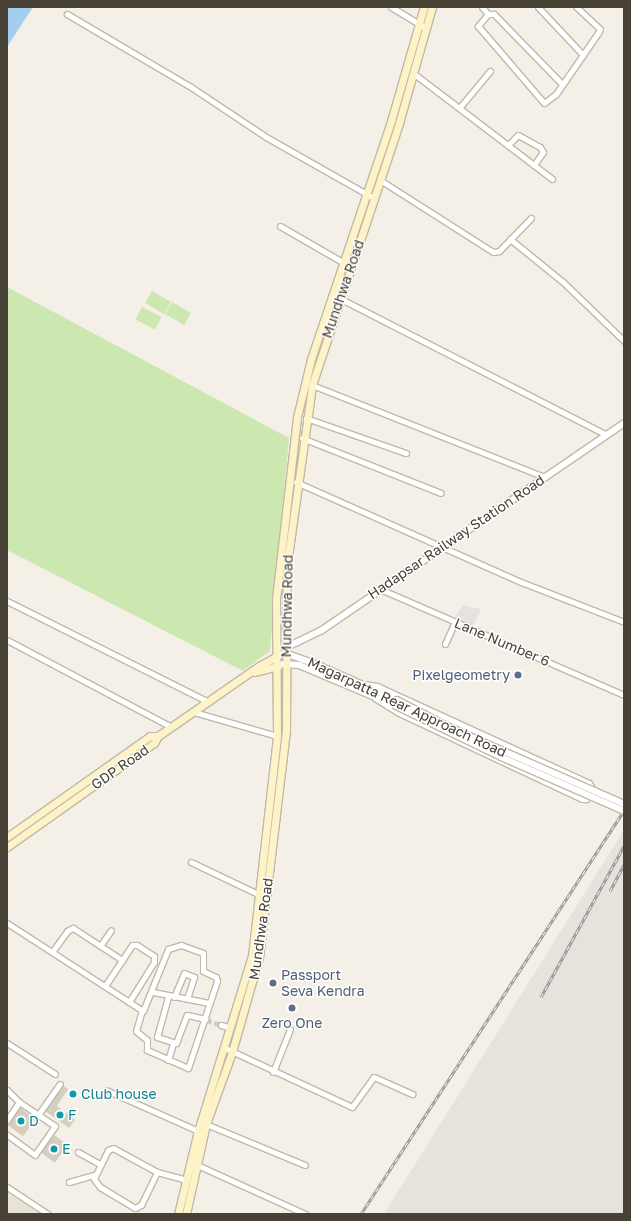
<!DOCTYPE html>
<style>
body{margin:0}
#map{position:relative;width:631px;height:1221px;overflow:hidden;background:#f4f0e7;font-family:"Golos Text",sans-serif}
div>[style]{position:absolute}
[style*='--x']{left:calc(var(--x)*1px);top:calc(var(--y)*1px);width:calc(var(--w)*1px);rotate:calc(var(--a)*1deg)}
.residential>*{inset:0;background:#e7e3d5}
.industrial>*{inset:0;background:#e6e2dc}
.green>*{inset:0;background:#cce8b0;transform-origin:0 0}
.parking>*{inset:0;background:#e5e3df}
.water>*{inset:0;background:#a4cef0}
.building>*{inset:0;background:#d5cdbd;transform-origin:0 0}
.minor-tunnel>*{height:5px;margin-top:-2.5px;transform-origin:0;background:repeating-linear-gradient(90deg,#d1cdc4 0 5px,transparent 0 7.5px)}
.roads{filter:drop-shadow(1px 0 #bfb9aa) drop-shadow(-1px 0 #bfb9aa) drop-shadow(0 1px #bfb9aa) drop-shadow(0 -1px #bfb9aa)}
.minor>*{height:5px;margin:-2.5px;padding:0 2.5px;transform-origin:2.5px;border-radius:2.5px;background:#fff}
.tertiary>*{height:6px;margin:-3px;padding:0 3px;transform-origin:3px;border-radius:3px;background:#fff}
.secondary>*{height:7px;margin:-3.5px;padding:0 3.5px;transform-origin:3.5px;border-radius:3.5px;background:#fef3c7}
.rail>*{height:3px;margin-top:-1.5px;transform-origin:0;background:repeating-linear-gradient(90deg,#fff 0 4.5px,#969696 0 9px);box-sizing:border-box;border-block:1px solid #969696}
.bridges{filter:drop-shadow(1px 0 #bfb9aa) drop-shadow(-1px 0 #bfb9aa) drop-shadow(0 1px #bfb9aa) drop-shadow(0 -1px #bfb9aa)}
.tertiary-bridge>*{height:6px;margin:-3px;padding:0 3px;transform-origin:3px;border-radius:3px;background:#fff}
.dots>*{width:11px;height:11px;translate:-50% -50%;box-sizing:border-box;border:2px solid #fff;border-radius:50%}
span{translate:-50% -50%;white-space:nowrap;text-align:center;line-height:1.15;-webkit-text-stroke:3px #fff;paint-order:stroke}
.street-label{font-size:14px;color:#474136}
.service-label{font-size:14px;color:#4e5e75}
.right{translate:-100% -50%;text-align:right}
.left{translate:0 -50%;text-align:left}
.culture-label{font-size:14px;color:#0d838f}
.frame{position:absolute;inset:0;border:8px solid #474136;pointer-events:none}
</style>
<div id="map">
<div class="residential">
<i style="clip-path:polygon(7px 1192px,40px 1214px,7px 1214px)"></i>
</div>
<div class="industrial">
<i style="clip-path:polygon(624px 830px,624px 1214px,384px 1214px)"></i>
</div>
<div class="green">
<i style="clip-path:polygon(7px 287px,289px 438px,270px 651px,243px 671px,7px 550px)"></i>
<i style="left:152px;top:291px;width:22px;height:14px;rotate:30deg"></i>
<i style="left:172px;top:302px;width:22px;height:14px;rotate:30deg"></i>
<i style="left:142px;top:307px;width:22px;height:14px;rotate:27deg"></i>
</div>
<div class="parking">
<i style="clip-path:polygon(463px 605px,481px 609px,473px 626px,455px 617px)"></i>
</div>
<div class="water">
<i style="clip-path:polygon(7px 7px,33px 7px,7px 47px)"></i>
</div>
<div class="building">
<i style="clip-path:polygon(63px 1086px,68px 1089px,57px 1106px,75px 1120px,69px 1128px,45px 1111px)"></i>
<i style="left:20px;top:1108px;width:19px;height:21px;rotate:36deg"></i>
<i style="left:54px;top:1135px;width:17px;height:22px;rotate:36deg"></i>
</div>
<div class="minor-tunnel">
<i style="--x:207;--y:1020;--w:15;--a:20"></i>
</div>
<div class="roads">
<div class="minor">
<i style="--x:391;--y:7;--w:41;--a:31"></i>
<i style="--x:482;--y:7;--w:9;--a:49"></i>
<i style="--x:538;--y:7;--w:66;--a:46.8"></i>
<i style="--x:67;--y:14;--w:144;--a:30.5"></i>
<i style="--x:191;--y:87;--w:90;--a:33.7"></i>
<i style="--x:266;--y:137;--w:124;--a:29.5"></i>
<i style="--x:413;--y:73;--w:175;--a:37.3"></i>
<i style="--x:562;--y:84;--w:98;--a:-134.2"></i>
<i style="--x:494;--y:14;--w:6;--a:180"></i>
<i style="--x:488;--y:14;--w:16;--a:130"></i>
<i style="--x:478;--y:26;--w:101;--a:49.4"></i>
<i style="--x:544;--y:103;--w:15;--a:-37"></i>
<i style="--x:556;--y:94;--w:74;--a:-55.5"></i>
<i style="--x:598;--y:33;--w:4;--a:-63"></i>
<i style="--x:600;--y:29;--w:33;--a:-137"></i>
<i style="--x:460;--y:107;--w:47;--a:-50.2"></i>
<i style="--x:508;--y:145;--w:14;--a:-45"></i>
<i style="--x:518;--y:135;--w:25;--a:29"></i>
<i style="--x:540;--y:147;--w:6;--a:59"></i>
<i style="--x:543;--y:152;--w:16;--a:125"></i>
<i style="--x:380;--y:180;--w:134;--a:32.5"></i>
<i style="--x:493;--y:252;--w:6;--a:-9"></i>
<i style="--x:499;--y:251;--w:46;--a:-45.9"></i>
<i style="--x:280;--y:226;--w:74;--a:30"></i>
<i style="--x:510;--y:239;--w:68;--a:39.1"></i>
<i style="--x:563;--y:282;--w:85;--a:44"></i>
<i style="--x:341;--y:299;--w:297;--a:27.1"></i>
<i style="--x:312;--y:385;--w:250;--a:21.6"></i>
<i style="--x:306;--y:418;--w:106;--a:19.3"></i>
<i style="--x:302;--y:438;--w:149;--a:21.6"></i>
<i style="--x:296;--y:482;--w:246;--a:24"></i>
<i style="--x:521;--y:582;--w:110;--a:21.2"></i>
<i style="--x:380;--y:589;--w:266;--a:23.5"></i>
<i style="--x:7;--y:601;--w:226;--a:26.6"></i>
<i style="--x:7;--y:640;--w:186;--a:27.9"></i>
<i style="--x:445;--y:644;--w:24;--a:-66"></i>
<i style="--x:365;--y:684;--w:12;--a:9"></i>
<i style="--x:377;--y:686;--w:233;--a:24.6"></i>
<i style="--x:589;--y:783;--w:6;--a:59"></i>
<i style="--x:592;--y:788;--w:13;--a:119"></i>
<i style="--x:586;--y:799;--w:4;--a:180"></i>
<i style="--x:582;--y:799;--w:204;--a:-154.8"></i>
<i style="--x:397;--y:712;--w:26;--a:-148"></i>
<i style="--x:194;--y:712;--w:86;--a:16.1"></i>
<i style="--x:191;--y:862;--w:74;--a:25.5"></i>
<i style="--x:7;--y:923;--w:162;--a:32.9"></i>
<i style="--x:143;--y:1011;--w:67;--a:-68"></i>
<i style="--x:168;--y:949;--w:14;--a:-17"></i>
<i style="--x:181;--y:945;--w:23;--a:20"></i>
<i style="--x:203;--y:953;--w:18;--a:90"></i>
<i style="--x:203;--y:971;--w:14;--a:25"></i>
<i style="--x:216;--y:977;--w:4;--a:76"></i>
<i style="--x:217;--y:981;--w:92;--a:108.4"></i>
<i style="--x:188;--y:1068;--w:45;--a:-156.3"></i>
<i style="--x:147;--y:1050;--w:10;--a:-90"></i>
<i style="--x:147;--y:1040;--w:14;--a:-141"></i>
<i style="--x:136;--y:1031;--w:22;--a:-74"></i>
<i style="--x:100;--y:946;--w:19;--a:-55"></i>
<i style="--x:52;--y:952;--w:26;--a:-54"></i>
<i style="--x:67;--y:931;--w:7;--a:-27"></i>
<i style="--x:73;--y:928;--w:59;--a:33.1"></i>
<i style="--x:105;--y:986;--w:49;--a:-56.6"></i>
<i style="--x:132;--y:945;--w:5;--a:0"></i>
<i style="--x:137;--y:945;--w:20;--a:33"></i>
<i style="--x:154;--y:956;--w:6;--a:90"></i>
<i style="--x:154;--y:962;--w:47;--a:122"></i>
<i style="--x:153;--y:992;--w:57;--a:11.1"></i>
<i style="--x:168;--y:997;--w:41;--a:105.4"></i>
<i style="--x:157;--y:1037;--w:20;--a:18"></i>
<i style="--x:176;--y:1043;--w:30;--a:-69"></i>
<i style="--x:187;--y:1015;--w:19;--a:12"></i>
<i style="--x:174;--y:997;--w:26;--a:-67"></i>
<i style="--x:184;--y:973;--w:11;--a:22"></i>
<i style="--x:194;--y:977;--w:20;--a:108"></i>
<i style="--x:221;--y:1025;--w:10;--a:17"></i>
<i style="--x:7;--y:1043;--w:57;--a:32.9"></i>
<i style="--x:225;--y:1048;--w:140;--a:24.9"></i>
<i style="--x:352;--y:1107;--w:37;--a:-54"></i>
<i style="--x:374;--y:1077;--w:42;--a:24.1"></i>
<i style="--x:168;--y:1060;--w:17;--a:-73"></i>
<i style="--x:273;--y:1072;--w:46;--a:-68.4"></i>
<i style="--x:7;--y:1090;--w:17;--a:45"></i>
<i style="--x:106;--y:1090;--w:101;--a:24"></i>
<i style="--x:38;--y:1115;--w:38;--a:-55"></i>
<i style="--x:7;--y:1120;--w:22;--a:-56"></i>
<i style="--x:19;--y:1102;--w:43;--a:33.7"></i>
<i style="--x:55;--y:1126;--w:35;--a:125"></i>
<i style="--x:35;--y:1155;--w:34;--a:-144"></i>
<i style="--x:206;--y:1124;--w:107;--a:22.5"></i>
<i style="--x:78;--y:1152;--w:25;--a:29"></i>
<i style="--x:195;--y:1164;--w:121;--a:24.4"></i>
<i style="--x:157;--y:1172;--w:50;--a:-151.4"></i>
<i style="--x:113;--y:1148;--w:5;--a:158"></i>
<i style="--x:108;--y:1150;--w:32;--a:116"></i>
<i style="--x:94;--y:1179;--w:10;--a:53"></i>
<i style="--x:100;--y:1187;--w:41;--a:31"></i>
<i style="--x:135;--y:1208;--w:7;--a:-27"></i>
<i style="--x:141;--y:1205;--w:37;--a:-64"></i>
<i style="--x:157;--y:1172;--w:30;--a:15"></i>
<i style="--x:69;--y:1182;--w:26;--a:-16"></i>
<i style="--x:7;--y:1187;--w:49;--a:33.4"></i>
</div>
<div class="tertiary">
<i style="--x:285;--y:648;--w:41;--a:-25.9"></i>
<i style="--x:322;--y:630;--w:366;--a:-34.4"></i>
<i style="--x:277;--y:656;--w:9;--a:-21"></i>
<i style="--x:285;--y:653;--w:37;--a:20"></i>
<i style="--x:320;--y:666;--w:84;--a:23.8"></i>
<i style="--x:283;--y:664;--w:16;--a:4"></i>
<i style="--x:299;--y:665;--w:105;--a:22.9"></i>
</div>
<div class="secondary">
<i style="--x:254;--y:672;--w:25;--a:-14"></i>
<i style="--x:7;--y:837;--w:175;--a:-35.2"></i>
<i style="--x:150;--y:736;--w:8;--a:0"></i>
<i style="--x:7;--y:847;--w:180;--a:-35.3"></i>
<i style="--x:154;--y:743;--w:8;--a:-60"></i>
<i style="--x:158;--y:736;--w:123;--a:-34.7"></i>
<i style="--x:259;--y:666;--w:21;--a:-29"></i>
<i style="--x:178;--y:1214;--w:85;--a:-76.5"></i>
<i style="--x:198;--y:1131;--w:183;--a:-72.9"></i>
<i style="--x:252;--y:956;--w:221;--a:-83.5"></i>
<i style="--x:277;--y:736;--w:137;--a:-90.4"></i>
<i style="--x:276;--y:599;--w:183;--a:-83.4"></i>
<i style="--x:297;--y:417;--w:60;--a:-76.4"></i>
<i style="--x:311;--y:359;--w:251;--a:-71.4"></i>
<i style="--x:391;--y:121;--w:119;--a:-73.9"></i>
<i style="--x:186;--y:1214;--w:92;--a:-77.5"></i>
<i style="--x:206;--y:1124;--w:77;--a:-70.1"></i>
<i style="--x:232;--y:1052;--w:99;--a:-74.1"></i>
<i style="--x:259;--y:957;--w:228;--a:-83.2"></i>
<i style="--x:286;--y:731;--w:167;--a:-89.7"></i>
<i style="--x:287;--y:564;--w:181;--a:-82"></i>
<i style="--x:312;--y:385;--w:276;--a:-71.6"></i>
<i style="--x:399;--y:123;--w:121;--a:-74.1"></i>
</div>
</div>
<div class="rail">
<i style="--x:610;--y:891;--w:30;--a:-62"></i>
<i style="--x:541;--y:997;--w:172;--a:-61.2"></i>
<i style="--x:361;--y:1214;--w:481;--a:-56.9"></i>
</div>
<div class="bridges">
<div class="tertiary-bridge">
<i style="--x:397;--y:700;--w:61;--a:27.4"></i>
<i style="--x:451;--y:728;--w:189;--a:23.7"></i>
<i style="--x:396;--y:706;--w:117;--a:25.9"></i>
<i style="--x:501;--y:757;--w:134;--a:23.7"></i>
</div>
</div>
<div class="dots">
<i style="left:518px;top:675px;background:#5c6f8a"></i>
<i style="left:273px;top:983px;background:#5c6f8a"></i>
<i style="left:292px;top:1008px;background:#5c6f8a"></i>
<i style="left:73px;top:1094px;background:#0f9aa8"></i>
<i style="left:60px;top:1115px;background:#0f9aa8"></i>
<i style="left:21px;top:1121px;background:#0f9aa8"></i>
<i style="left:54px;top:1149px;background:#0f9aa8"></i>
</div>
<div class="street-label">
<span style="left:343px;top:289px;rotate:-71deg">Mundhwa Road</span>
<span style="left:456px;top:537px;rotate:-34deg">Hadapsar Railway Station Road</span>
<span style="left:287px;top:606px;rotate:-89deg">Mundhwa Road</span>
<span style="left:502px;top:642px;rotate:23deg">Lane Number 6</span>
<span style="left:407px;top:707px;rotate:25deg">Magarpatta Rear Approach Road</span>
<span style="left:120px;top:767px;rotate:-35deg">GDP Road</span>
<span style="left:261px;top:929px;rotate:-82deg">Mundhwa Road</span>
</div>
<div class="service-label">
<span class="right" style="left:510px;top:675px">Pixelgeometry</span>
<span class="left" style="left:281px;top:983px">Passport<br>Seva Kendra</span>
<span style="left:292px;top:1023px">Zero One</span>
</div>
<div class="culture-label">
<span class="left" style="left:81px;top:1094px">Club house</span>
<span class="left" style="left:68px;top:1115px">F</span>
<span class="left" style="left:29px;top:1121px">D</span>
<span class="left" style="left:62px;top:1149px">E</span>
</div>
<div class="frame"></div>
</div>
